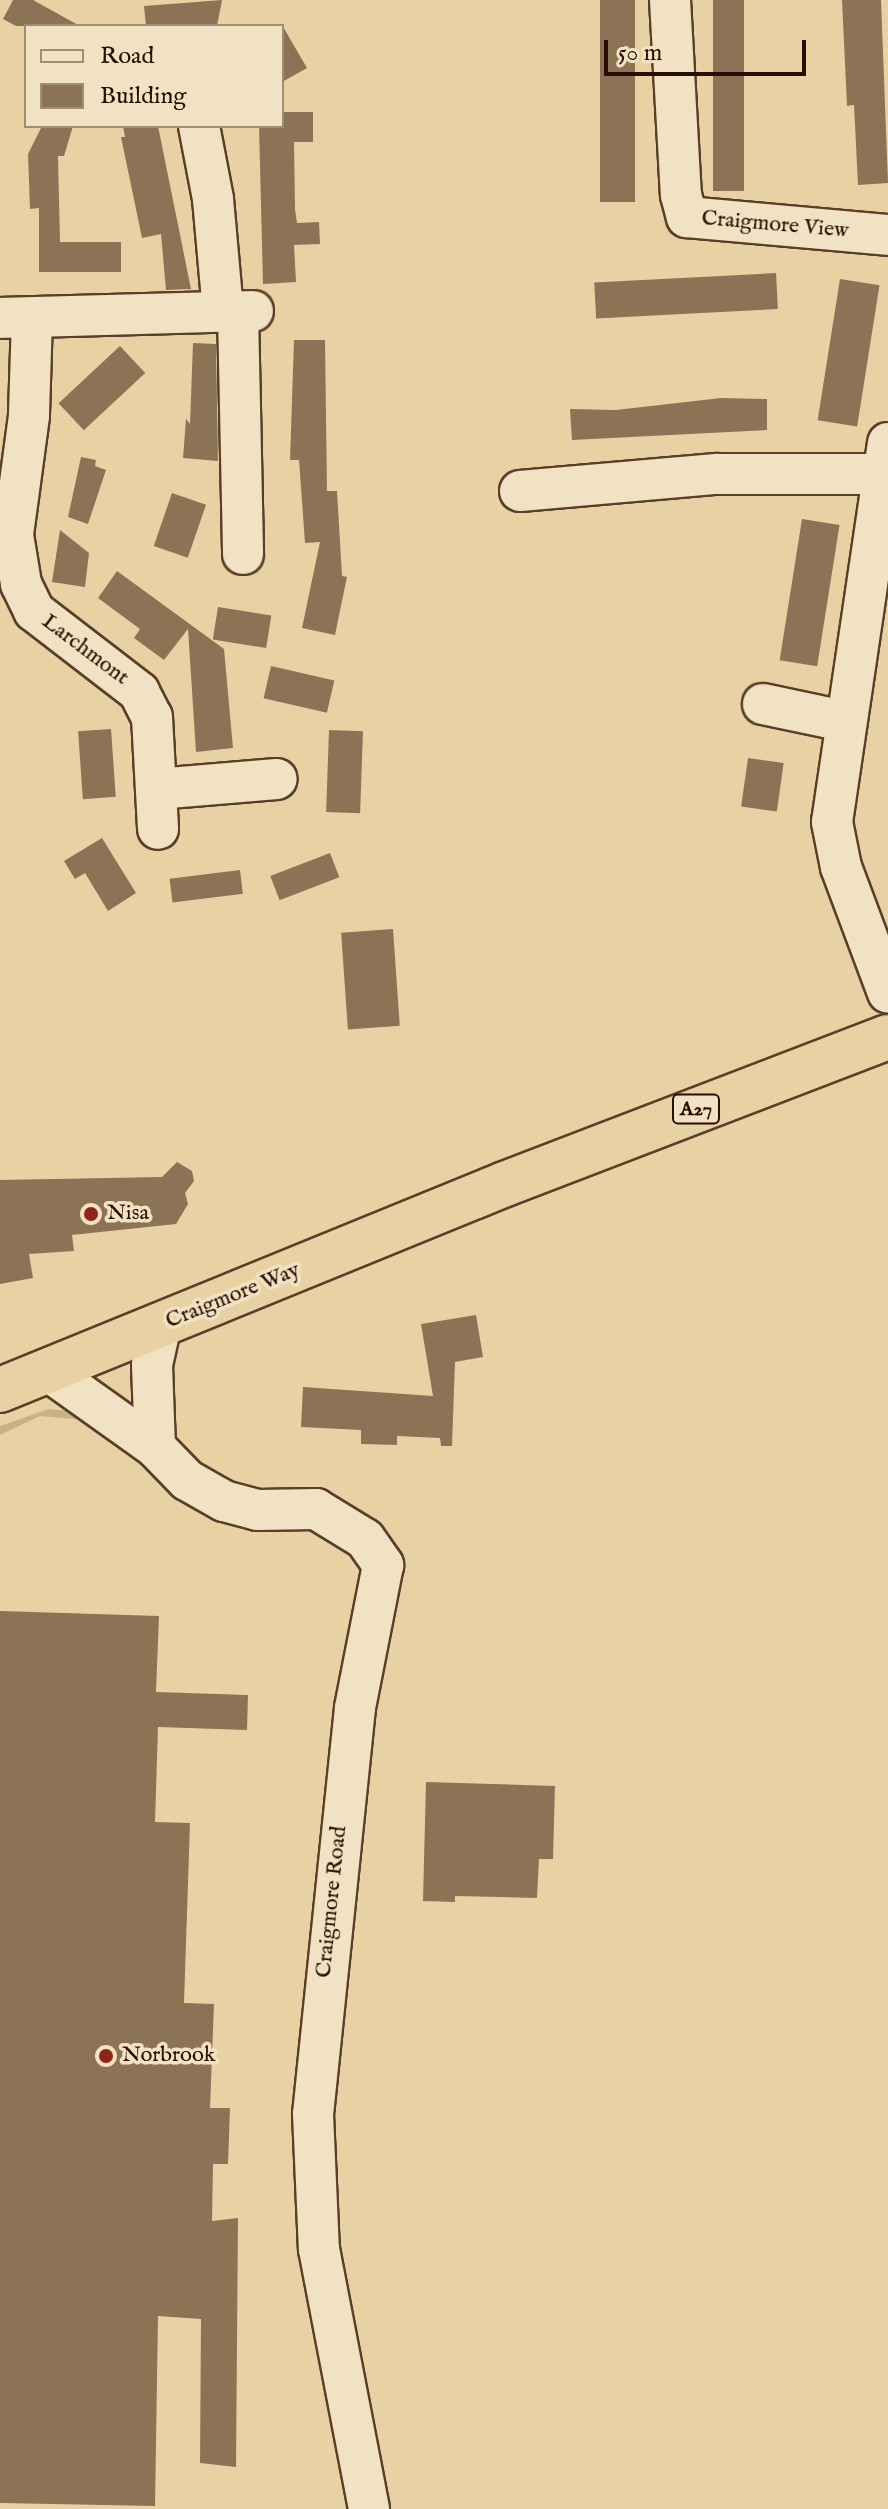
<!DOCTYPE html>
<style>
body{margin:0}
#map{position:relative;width:888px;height:2509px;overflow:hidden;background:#e8d2a3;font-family:"IM FELL English",serif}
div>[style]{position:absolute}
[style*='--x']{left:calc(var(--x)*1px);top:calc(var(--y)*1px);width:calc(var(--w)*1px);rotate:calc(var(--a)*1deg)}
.green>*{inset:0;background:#c8b187}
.building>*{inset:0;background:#8d7355;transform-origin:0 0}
.roads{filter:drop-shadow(2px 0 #5a3e29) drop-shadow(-2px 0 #5a3e29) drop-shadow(0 2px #5a3e29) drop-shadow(0 -2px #5a3e29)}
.minor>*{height:40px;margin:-20px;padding:0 20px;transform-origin:20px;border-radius:20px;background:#f0e2c3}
.highway>*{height:44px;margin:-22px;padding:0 22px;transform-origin:22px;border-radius:22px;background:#e8d2a3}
.dots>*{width:22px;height:22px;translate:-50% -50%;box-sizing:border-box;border:4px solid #f0e2c3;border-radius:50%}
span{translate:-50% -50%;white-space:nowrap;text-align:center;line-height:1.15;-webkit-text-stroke:7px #f0e2c3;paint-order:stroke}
.shield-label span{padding:2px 6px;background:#f0e2c3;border:2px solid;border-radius:6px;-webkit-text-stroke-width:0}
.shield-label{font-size:20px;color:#2a0d00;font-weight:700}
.street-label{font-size:22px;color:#2a0d00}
.poi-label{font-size:22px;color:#2a0d00}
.left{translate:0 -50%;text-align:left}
.legend{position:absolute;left:24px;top:24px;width:260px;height:104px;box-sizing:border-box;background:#f0e2c3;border:2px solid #a18d75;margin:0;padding:10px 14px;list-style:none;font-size:24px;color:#2a0d00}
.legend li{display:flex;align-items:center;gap:16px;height:40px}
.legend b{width:40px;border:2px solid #a18d75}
.scale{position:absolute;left:604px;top:40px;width:202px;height:36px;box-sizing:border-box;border:4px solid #2a0d00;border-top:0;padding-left:10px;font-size:24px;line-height:28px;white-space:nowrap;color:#2a0d00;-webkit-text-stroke:6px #f0e2c3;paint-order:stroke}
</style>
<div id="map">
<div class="green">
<i style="clip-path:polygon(49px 1409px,79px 1412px,95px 1421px,40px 1416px,0 1435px,0 1426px)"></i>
</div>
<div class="building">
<i style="clip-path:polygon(13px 0,33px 0,80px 26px,16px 26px,3px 19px)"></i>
<i style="clip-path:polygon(222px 0,217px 26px,146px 26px,144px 6px)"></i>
<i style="left:600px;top:0;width:35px;height:202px"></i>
<i style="left:713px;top:0;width:31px;height:191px"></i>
<i style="clip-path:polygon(842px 0,881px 0,888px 183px,858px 185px,854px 105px,847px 106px)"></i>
<i style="clip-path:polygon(282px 25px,307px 68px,282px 82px)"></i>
<i style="clip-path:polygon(282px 112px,313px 112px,313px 142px,294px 142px,295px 209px,297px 223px,319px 222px,320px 244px,294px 245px,296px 282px,263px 284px,259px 126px,282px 126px)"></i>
<i style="clip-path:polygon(42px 126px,73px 126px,64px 156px,58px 156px,60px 242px,121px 242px,121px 272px,39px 272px,39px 208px,30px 209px,28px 154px)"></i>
<i style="clip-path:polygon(123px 126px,158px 126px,191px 289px,166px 290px,161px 234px,142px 238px,121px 137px,125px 137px)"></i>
<i style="left:776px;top:273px;width:36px;height:182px;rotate:87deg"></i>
<i style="left:840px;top:279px;width:40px;height:143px;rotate:9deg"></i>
<i style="clip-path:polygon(294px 340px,325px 340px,327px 491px,337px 491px,342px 576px,347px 577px,335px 635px,302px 628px,320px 542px,305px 543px,299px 460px,290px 460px)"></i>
<i style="clip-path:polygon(193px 343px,216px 344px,218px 461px,183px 458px,186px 419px,190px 424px)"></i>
<i style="left:120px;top:346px;width:37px;height:84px;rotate:47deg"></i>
<i style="clip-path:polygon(721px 398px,767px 399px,767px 430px,572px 440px,570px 409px,616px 410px)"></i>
<i style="clip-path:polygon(81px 457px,96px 460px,95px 466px,106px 470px,88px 524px,68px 517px)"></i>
<i style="left:172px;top:493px;width:36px;height:56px;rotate:19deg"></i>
<i style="left:802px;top:519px;width:38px;height:143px;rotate:9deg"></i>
<i style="clip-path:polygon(60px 530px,89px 553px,85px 587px,52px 582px)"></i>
<i style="clip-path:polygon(117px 571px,224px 649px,233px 748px,196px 752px,188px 629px,164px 660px,134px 638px,140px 629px,98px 598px)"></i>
<i style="left:218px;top:607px;width:54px;height:33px;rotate:9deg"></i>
<i style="left:271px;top:666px;width:65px;height:33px;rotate:13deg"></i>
<i style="left:111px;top:729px;width:68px;height:33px;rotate:86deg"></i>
<i style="left:329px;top:730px;width:34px;height:82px;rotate:2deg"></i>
<i style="left:748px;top:758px;width:36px;height:49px;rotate:8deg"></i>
<i style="clip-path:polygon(102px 838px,136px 893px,108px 911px,85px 873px,75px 879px,64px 861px)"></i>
<i style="left:330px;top:853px;width:26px;height:64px;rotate:69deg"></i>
<i style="left:240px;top:870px;width:24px;height:71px;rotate:83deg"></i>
<i style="left:393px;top:929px;width:97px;height:52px;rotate:86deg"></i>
<i style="clip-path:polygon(177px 1162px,192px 1171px,194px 1181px,185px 1193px,188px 1204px,176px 1224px,72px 1235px,74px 1251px,29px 1254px,33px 1278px,0 1284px,0 1180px,162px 1177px)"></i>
<i style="clip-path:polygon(476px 1315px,483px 1357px,455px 1362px,452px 1446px,441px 1446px,440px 1438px,397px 1436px,397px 1445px,361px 1444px,361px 1430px,301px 1427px,303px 1387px,433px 1396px,421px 1324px)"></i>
<i style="clip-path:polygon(0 1611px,159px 1616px,156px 1692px,248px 1695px,247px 1730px,158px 1727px,155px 1822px,190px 1823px,184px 2003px,214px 2004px,210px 2108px,230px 2108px,228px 2164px,213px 2164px,212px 2221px,238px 2218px,236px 2467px,200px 2463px,201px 2319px,158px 2316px,155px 2506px,0 2503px)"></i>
<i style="clip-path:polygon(426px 1782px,555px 1786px,553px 1859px,539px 1859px,537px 1898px,455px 1896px,455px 1902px,423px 1901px)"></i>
</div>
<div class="roads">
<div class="minor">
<i style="--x:670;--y:0;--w:195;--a:86.8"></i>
<i style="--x:681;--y:195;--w:23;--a:75"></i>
<i style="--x:687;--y:217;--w:202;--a:5.1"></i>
<i style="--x:199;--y:126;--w:74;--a:79.1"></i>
<i style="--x:213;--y:199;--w:113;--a:84.9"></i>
<i style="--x:238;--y:312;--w:242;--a:88.8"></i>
<i style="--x:0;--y:318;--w:253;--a:-1.6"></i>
<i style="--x:32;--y:318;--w:98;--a:91.8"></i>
<i style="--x:29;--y:416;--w:120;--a:97.7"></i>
<i style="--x:13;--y:535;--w:50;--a:80.7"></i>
<i style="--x:21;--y:584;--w:30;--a:64"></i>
<i style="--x:34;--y:611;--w:133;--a:37.6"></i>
<i style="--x:139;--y:692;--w:28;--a:63"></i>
<i style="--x:152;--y:717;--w:112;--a:86.9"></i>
<i style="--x:888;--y:443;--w:383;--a:98.4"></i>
<i style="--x:832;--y:822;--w:46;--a:78.7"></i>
<i style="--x:841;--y:867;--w:134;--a:69.5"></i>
<i style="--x:520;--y:491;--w:197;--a:-5"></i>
<i style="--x:716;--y:474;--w:167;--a:0"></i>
<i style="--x:763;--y:704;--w:83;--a:11.9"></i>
<i style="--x:157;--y:789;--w:120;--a:-4.8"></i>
<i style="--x:47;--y:1370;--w:133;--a:35.5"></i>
<i style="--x:155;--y:1447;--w:46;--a:45.9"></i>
<i style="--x:187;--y:1480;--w:43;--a:29.6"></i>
<i style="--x:224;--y:1501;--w:34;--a:15"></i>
<i style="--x:257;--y:1510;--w:59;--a:-1"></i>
<i style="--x:316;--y:1509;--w:57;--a:31.5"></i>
<i style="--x:365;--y:1539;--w:32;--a:55"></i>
<i style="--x:383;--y:1565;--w:146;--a:101.1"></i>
<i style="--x:355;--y:1708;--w:408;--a:95.9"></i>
<i style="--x:313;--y:2114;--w:135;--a:87.5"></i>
<i style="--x:319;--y:2249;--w:265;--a:79.1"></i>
<i style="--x:155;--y:1447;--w:82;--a:-92.1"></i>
<i style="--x:152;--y:1365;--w:42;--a:-77.6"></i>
</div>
<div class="highway">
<i style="--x:0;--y:1390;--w:545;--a:-22.19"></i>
<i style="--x:505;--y:1184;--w:410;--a:-21"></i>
</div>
</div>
<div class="dots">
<i style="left:91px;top:1214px;background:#8f2418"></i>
<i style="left:106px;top:2056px;background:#8f2418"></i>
</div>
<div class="shield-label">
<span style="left:696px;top:1109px">A27</span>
</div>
<div class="street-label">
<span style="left:775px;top:225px;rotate:5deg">Craigmore View</span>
<span style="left:85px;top:650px;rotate:37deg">Larchmont</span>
<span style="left:233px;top:1296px;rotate:-22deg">Craigmore Way</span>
<span style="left:332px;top:1902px;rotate:-84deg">Craigmore Road</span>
</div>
<div class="poi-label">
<span class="left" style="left:107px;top:1214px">Nisa</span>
<span class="left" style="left:122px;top:2056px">Norbrook</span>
</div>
<ul class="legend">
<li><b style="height:10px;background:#f0e2c3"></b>Road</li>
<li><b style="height:22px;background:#8d7355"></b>Building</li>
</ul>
<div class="scale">50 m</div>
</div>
